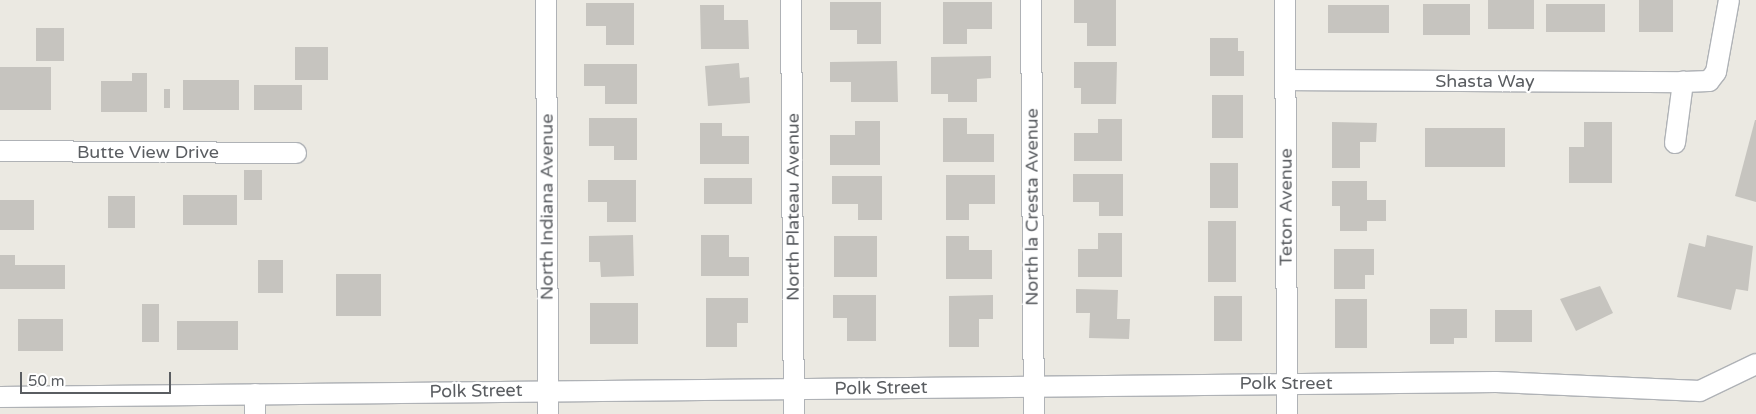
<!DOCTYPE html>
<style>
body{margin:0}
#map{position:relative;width:1756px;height:414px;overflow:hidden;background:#ebe9e2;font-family:"Varela Round",sans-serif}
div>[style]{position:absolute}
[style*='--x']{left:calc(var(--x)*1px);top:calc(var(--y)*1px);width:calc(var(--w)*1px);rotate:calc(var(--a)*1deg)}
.building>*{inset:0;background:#c6c4bf;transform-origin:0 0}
.roads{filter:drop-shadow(1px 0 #afb2b6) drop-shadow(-1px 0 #afb2b6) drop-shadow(0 1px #afb2b6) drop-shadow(0 -1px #afb2b6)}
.minor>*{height:20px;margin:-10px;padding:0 10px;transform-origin:10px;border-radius:10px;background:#fff}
span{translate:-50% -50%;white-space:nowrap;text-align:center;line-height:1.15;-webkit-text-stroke:4.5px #fff;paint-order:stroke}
.street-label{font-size:18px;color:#5a5d61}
.scale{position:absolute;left:20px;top:372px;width:151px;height:22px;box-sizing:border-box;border:2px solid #5a5d61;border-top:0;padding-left:6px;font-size:15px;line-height:18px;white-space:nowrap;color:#5a5d61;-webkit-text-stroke:4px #fff;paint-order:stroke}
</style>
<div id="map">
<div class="building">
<i style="clip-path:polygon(1074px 0,1116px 0,1116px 46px,1087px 46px,1087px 23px,1074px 23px)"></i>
<i style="left:1488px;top:0;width:46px;height:29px"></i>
<i style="left:1639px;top:0;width:34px;height:32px"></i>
<i style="clip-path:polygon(830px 2px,881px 2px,881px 44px,857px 44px,857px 30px,830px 30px)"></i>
<i style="clip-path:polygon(943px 2px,992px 2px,992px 29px,967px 29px,967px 44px,943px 44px)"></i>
<i style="clip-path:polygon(586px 3px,634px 3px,634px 45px,606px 45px,606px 26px,586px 26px)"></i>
<i style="left:1423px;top:4px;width:47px;height:31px"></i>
<i style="left:1546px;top:4px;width:59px;height:28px"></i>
<i style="clip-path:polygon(700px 5px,724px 5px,724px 20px,748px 20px,749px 49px,701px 49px)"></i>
<i style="left:1328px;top:5px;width:61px;height:28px"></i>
<i style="left:36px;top:28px;width:28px;height:33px"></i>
<i style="clip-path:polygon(1210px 38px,1238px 38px,1238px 51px,1244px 51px,1244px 76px,1210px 76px)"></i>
<i style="left:295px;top:47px;width:33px;height:33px"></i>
<i style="clip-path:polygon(991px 56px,991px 78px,977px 79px,977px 102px,948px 102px,948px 94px,931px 94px,931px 57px)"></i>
<i style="clip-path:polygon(897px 61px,898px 102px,851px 102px,851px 82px,830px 82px,830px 62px)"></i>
<i style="clip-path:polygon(1074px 62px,1117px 62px,1116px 104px,1081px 104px,1081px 88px,1074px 88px)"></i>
<i style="clip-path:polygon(739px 63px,740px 78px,749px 77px,750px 103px,708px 106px,705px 66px)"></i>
<i style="clip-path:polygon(584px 64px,637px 64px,637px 104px,605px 104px,605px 86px,584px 86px)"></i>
<i style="left:0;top:67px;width:51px;height:43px"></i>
<i style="clip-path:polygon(132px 73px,147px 73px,147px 112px,101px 112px,101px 81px,132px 81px)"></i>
<i style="left:183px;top:80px;width:56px;height:30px"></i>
<i style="left:254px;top:85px;width:48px;height:25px"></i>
<i style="left:164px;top:89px;width:6px;height:19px"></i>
<i style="left:1212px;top:95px;width:31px;height:43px"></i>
<i style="clip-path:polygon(589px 118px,637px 118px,637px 160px,614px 160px,614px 146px,589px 146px)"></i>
<i style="clip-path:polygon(943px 118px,967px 118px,967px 134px,994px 134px,994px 162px,943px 162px)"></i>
<i style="clip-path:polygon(1098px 119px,1122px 119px,1122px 161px,1074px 161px,1074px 133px,1098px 133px)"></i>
<i style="clip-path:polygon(1755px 120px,1756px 120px,1756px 202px,1735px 196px)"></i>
<i style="clip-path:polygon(855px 121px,880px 121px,880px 165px,830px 165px,830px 135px,855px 135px)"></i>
<i style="clip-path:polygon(1332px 122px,1377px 123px,1376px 142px,1360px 142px,1360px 168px,1332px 168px)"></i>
<i style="clip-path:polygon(1584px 122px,1612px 122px,1612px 183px,1569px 183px,1569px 147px,1584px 147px)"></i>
<i style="clip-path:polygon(700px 123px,722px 123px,722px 136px,749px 136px,749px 164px,700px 164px)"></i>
<i style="left:1425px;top:128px;width:80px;height:39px"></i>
<i style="left:1210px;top:163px;width:28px;height:45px"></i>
<i style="left:244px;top:170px;width:18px;height:30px"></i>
<i style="clip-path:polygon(1073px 174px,1123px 174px,1123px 216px,1099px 216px,1099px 202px,1073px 202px)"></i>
<i style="clip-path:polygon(946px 175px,995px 175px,995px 204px,969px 204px,969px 220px,946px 220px)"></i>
<i style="clip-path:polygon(832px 176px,882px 176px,882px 220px,858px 220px,858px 204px,832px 204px)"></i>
<i style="left:704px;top:178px;width:48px;height:26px"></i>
<i style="clip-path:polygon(588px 180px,636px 180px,636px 222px,607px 222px,607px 202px,588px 202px)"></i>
<i style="clip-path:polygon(1332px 181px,1367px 181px,1367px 200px,1386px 200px,1386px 221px,1367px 221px,1367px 231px,1340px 231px,1340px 206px,1332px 206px)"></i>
<i style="left:183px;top:195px;width:54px;height:30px"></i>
<i style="left:108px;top:196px;width:27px;height:32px"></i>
<i style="left:0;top:200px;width:34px;height:30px"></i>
<i style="left:1208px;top:221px;width:28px;height:61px"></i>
<i style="clip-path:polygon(1098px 233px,1122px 233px,1122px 277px,1078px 277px,1078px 249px,1098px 249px)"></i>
<i style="clip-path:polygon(633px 235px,634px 276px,601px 277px,600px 262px,589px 262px,589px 236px)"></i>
<i style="clip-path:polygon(701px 235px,729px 235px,729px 257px,749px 257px,749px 276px,701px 276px)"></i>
<i style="clip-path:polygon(1707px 235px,1753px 246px,1748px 291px,1736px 289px,1731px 310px,1677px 297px,1689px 243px,1705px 247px)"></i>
<i style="left:834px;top:236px;width:43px;height:41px"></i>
<i style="clip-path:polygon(946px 236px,969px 236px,969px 250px,992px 250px,992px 279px,946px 279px)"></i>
<i style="clip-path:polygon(1334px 249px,1374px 249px,1374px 275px,1365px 275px,1365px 289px,1334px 289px)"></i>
<i style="clip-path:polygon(0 255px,15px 255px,15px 265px,65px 265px,65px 289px,0 289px)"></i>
<i style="left:258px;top:260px;width:25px;height:33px"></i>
<i style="left:336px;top:274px;width:45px;height:42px"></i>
<i style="clip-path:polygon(1600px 286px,1613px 313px,1576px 331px,1560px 299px)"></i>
<i style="clip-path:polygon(1076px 289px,1118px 290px,1117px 319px,1130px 319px,1129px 339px,1089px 338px,1090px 313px,1076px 313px)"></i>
<i style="clip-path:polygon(833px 295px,876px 295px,876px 341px,847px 341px,847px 318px,833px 318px)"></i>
<i style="clip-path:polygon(993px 295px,993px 319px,979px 319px,979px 347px,949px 347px,949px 296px)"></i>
<i style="left:1214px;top:296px;width:28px;height:45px"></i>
<i style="clip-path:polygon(706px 298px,748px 298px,748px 323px,737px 323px,737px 347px,706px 347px)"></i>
<i style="left:1335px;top:299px;width:32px;height:49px"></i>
<i style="left:590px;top:303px;width:48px;height:41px"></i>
<i style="left:142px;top:304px;width:17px;height:38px"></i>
<i style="clip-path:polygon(1430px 309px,1467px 309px,1467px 338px,1454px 338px,1454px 344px,1430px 344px)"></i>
<i style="left:1495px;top:310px;width:37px;height:32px"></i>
<i style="left:18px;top:319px;width:45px;height:32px"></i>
<i style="left:177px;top:321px;width:61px;height:29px"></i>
</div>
<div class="roads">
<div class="minor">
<i style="--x:546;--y:0;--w:414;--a:89.7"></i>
<i style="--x:791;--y:0;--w:414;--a:89.6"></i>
<i style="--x:1031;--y:0;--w:414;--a:89.6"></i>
<i style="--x:1285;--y:0;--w:414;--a:89.7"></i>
<i style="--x:1286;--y:80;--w:397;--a:0.3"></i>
<i style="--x:1675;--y:143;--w:62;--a:-82.5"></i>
<i style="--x:1683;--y:82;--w:26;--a:-2"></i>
<i style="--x:1709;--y:81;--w:11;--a:-52"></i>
<i style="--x:1716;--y:72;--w:73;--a:-79.8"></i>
<i style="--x:0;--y:151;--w:296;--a:0.4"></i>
<i style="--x:0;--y:397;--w:1496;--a:-0.57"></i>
<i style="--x:1496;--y:382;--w:204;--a:2.5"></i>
<i style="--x:1700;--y:391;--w:62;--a:-25.7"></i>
<i style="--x:255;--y:414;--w:20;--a:-90"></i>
</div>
</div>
<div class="street-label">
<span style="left:1485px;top:81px">Shasta Way</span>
<span style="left:148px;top:152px">Butte View Drive</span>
<span style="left:547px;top:207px;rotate:-90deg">North Indiana Avenue</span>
<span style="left:793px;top:207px;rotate:-90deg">North Plateau Avenue</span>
<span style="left:1032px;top:207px;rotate:-90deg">North la Cresta Avenue</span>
<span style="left:1286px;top:207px;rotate:-90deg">Teton Avenue</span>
<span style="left:1286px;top:383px">Polk Street</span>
<span style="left:881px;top:388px;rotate:-1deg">Polk Street</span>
<span style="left:476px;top:391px;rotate:-1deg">Polk Street</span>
</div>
<div class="scale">50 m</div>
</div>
